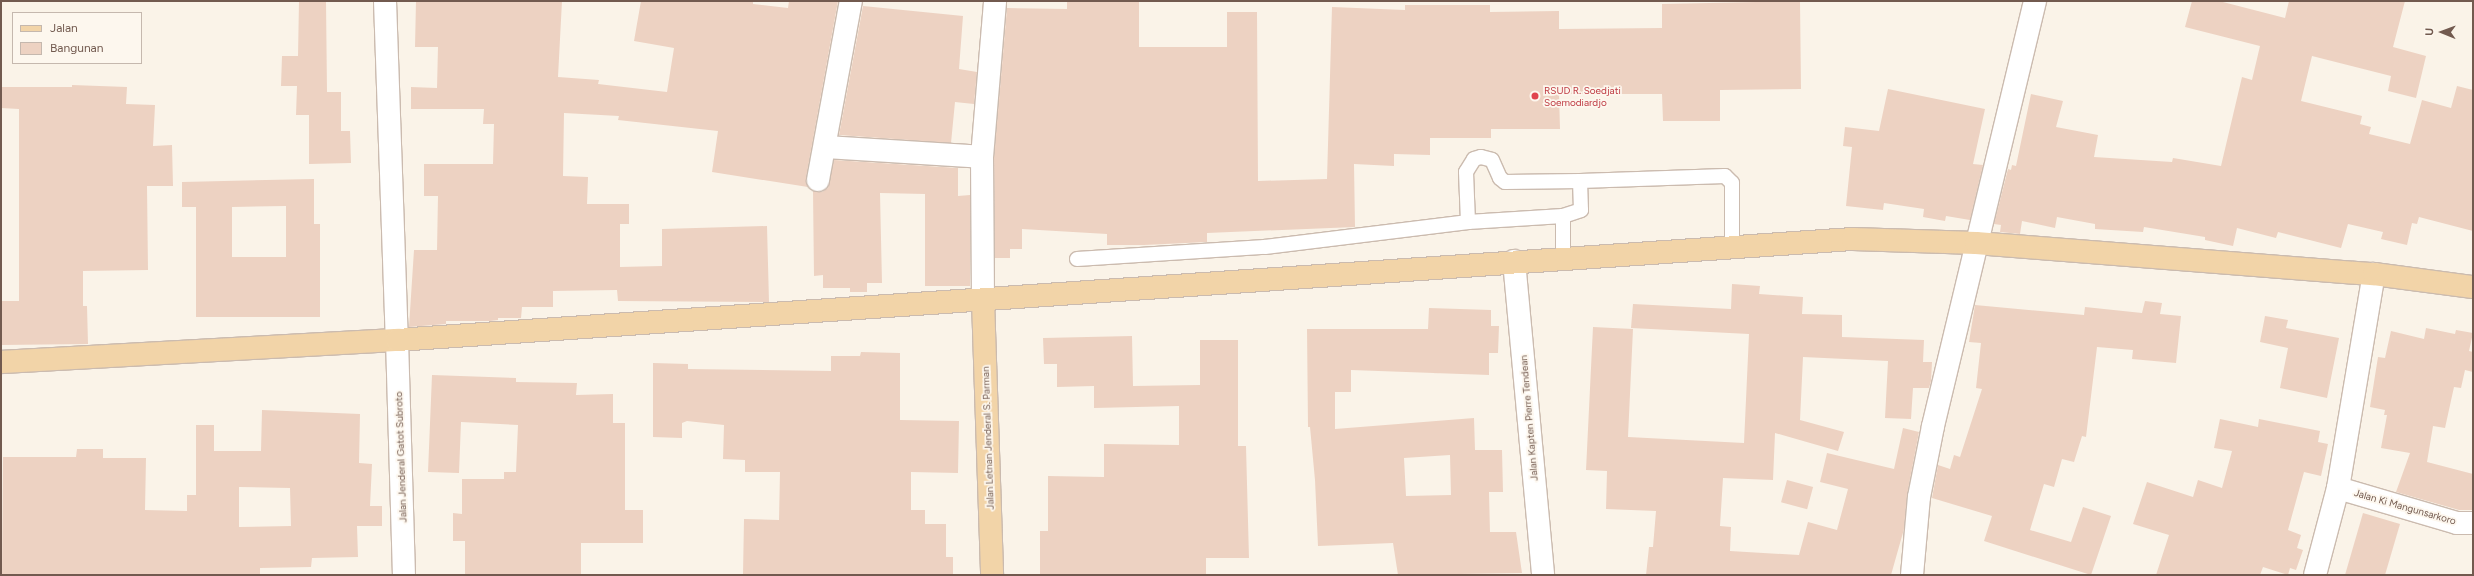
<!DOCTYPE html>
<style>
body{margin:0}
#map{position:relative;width:2474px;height:576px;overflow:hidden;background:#faf3e8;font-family:Figtree,sans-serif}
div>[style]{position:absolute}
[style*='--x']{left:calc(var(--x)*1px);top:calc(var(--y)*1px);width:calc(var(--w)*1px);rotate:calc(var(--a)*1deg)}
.building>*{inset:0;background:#edd2c2;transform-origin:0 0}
.roads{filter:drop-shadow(1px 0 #cbbbaf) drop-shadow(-1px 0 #cbbbaf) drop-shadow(0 1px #cbbbaf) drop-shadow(0 -1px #cbbbaf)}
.lane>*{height:14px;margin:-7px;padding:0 7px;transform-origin:7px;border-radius:7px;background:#fff}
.street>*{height:22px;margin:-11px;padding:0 11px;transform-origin:11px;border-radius:11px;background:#fff}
.secondary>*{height:22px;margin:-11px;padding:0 11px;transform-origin:11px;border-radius:11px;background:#fff}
.primary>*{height:22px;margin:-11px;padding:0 11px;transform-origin:11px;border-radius:11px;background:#f2d4a8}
.dots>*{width:11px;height:11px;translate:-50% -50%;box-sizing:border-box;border:2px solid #fdf7ee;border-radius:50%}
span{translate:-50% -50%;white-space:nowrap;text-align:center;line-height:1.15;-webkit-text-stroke:3.5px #fdf7ee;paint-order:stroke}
.health-label{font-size:10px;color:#be3a42}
.left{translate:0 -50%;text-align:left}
.street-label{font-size:10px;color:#725a4f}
.frame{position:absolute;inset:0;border:2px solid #725a4f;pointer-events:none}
.legend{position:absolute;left:12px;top:12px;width:130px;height:52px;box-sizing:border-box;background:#fdf7ee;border:1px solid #c5b8ae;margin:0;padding:5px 7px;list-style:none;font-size:12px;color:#725a4f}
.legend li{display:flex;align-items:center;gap:8px;height:20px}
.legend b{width:20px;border:1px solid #c5b8ae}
.north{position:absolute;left:2422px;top:12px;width:40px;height:40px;-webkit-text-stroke:3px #fdf7ee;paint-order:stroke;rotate:271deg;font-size:11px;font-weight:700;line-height:16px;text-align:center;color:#725a4f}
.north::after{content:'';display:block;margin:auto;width:14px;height:18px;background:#725a4f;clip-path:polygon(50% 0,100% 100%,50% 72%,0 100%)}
</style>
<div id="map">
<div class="building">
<i style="clip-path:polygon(299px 1px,326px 1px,327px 92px,341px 92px,341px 131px,350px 131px,351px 163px,309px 164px,309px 115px,296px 115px,297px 86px,281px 86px,282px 56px,298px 56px)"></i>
<i style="clip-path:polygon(416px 1px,562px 1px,558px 77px,599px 80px,598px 84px,667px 92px,674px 48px,634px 41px,641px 1px,753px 1px,753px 4px,788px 8px,789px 1px,838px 1px,806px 178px,808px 187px,712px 172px,718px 131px,618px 120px,619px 116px,564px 113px,563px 176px,588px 177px,587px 204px,629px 204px,629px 224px,620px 224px,620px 267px,662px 266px,662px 229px,767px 226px,769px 302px,618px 301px,617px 290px,553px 291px,553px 307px,522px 307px,521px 318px,498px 318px,498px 320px,490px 321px,446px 321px,446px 324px,409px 327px,414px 250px,437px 250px,438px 196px,424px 196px,424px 164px,493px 164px,494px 124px,483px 124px,484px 109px,411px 109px,411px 87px,437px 88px,438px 47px,415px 47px)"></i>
<i style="clip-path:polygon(1067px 1px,1139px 1px,1139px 47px,1227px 47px,1227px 12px,1257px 12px,1258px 181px,1327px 179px,1332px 7px,1405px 10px,1405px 5px,1490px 5px,1490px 12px,1559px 11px,1559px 29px,1662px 28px,1662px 4px,1800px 1px,1801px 89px,1720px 90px,1720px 121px,1663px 121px,1662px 94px,1559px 94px,1560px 129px,1491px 129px,1491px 138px,1430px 138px,1430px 155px,1394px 154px,1394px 166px,1354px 164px,1355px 227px,1207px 233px,1207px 242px,1144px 245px,1107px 245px,1107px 234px,1022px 229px,1022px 249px,1010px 249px,1010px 258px,995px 258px,994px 157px,1007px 8px,1067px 9px)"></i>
<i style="clip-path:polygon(2192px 1px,2219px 1px,2285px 18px,2289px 1px,2405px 1px,2393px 47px,2426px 56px,2416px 98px,2388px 91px,2391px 76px,2312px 56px,2301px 101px,2362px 116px,2360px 124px,2371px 127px,2369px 134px,2410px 144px,2422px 100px,2451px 108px,2457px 86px,2473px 90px,2473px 231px,2419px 217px,2417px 224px,2412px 223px,2407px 245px,2381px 239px,2383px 232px,2348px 224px,2341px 248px,2278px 232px,2276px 238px,2237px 228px,2233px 246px,2205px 240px,2205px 237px,2144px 227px,2143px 232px,2095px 229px,2095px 224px,2057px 217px,2055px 228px,2022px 221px,2020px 234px,2000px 232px,2001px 225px,1994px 224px,2008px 169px,2011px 170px,2012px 165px,2016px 166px,2031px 94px,2063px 101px,2056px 127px,2098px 135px,2094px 157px,2172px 162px,2173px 158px,2221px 166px,2242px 77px,2252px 80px,2260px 46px,2185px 27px)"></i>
<i style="clip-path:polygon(863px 6px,963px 16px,959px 69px,977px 72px,974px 104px,955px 102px,951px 143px,839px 135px)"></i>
<i style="clip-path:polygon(72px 85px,127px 87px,126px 104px,155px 105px,153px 146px,172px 145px,173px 186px,147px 186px,148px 270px,83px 271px,83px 306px,87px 306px,88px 344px,1px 345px,1px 301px,19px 301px,19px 109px,1px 108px,1px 87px,72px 87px)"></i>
<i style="clip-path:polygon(1888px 89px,1985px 109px,1973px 164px,1983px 165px,1970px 220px,1946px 216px,1945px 221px,1923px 217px,1924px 209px,1884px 203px,1883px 210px,1846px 206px,1852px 147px,1843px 146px,1845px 127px,1879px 131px)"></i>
<i style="clip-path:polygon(834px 160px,958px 168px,958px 196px,970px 195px,970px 286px,925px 286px,925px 194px,880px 193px,882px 283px,867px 283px,867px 292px,850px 292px,850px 288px,823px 288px,823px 275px,814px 276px,813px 191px,822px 192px,828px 188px)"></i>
<i style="clip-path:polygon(evenodd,314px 179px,314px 224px,320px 224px,320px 317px,196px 317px,196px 207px,182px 207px,182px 182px,314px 179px,286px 206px,286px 257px,232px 257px,232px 207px,286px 206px)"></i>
<i style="clip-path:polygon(1732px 284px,1760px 286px,1759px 294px,1803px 297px,1802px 314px,1842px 315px,1842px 337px,1924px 340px,1923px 362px,1932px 362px,1931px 381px,1929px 388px,1913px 388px,1911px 419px,1885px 418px,1888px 361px,1803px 357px,1800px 420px,1844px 432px,1838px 451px,1775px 433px,1773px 480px,1723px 478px,1720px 526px,1731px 527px,1730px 551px,1799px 555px,1808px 522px,1837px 530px,1848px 489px,1820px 482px,1827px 453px,1894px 469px,1903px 428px,1919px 432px,1907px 495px,1904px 529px,1891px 575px,1646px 575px,1649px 547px,1653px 547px,1656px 511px,1606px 509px,1607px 471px,1586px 470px,1593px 327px,1633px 329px,1628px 437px,1744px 443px,1749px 334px,1631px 328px,1633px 304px,1731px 309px)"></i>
<i style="clip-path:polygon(2145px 301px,2162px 303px,2160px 314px,2181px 316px,2176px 363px,2132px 359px,2133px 350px,2097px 347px,2086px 437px,2082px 436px,2074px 462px,2062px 459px,2054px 487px,2044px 484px,2030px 530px,2071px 542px,2083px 507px,2111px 516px,2091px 575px,1984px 541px,1992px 516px,1932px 498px,1938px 465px,1950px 469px,1954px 455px,1960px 457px,1982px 389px,1976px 388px,1981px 343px,1969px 342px,1975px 305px,2084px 315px,2085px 307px,2142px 313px)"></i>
<i style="clip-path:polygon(evenodd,1429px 308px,1491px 310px,1491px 326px,1499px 326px,1498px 353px,1489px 353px,1489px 375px,1351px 370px,1351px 392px,1335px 392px,1335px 429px,1474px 418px,1475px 450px,1502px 450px,1503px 492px,1489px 492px,1490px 532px,1516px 532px,1522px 573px,1398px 575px,1393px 543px,1318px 546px,1315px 480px,1310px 427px,1308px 427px,1307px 329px,1428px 329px,1429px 308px,1450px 455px,1451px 495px,1406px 496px,1404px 458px,1450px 455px)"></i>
<i style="clip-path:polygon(2265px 316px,2288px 320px,2286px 328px,2339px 338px,2327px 398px,2280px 388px,2288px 348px,2260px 342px)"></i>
<i style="clip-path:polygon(2426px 328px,2455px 334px,2456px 330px,2473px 333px,2469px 351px,2473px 352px,2473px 372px,2465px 370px,2461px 388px,2454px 387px,2445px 428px,2433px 426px,2427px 462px,2473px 474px,2473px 510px,2459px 510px,2396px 492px,2410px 453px,2381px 448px,2387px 415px,2384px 415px,2385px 410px,2370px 407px,2378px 357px,2385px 358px,2391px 331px,2424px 339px)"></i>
<i style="clip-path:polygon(1132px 336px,1133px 386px,1200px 385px,1200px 340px,1238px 340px,1238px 446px,1246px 446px,1249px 558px,1206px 558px,1206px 575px,1040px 575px,1040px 531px,1048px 531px,1048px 476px,1104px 477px,1104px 444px,1179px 445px,1179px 406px,1094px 408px,1094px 386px,1057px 387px,1057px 364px,1044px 364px,1043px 338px)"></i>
<i style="clip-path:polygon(861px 352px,900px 353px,900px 420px,959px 421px,958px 473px,911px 472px,911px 510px,925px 510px,925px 524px,946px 524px,946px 557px,953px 557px,953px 575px,743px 574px,744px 519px,779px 520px,780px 472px,745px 472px,745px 460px,723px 459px,724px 425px,687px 421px,682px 423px,682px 438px,653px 437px,653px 363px,688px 364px,688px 369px,831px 371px,831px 356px,860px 356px)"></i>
<i style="clip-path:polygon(432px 375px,516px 378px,516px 382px,577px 383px,576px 395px,613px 394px,613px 423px,625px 423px,625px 510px,643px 510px,643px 543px,581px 543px,581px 575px,465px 575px,465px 541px,453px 541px,453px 513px,462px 514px,462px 479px,504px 479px,504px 472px,516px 472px,518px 425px,461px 422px,459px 473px,428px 472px)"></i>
<i style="clip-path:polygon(evenodd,262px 410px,360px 414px,359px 463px,372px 464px,370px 506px,382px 506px,382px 526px,357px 526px,358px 557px,312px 558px,311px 567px,260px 568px,260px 575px,2px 575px,3px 457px,76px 457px,77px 449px,103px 449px,103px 458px,146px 458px,145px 510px,187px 511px,187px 495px,196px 495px,196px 425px,214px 425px,214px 451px,261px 451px,262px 410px,239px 487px,290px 488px,291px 526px,239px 527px,239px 487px)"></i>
<i style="clip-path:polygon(2220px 419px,2258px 427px,2259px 419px,2320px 431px,2318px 442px,2328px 444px,2321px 476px,2304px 472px,2288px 530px,2301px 535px,2297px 548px,2303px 550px,2296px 570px,2290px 568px,2288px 575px,2263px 567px,2260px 575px,2156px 575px,2169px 535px,2133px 524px,2147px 482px,2193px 497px,2198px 480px,2222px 488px,2232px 451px,2214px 448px)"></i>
<i style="left:1787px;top:480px;width:27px;height:23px;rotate:15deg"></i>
<i style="clip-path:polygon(2363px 513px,2400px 524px,2385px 575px,2345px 575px)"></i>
</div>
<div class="roads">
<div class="lane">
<i style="--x:1468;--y:222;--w:50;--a:-92.3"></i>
<i style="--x:1466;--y:172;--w:15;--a:-58"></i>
<i style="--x:1474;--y:159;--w:7;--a:-16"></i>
<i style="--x:1481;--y:157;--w:11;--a:15"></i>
<i style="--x:1492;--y:160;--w:20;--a:66"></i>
<i style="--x:1500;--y:178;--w:6;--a:39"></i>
<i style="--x:1505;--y:182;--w:75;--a:-0.8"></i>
<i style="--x:1563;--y:258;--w:42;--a:-90"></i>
<i style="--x:1563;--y:216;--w:19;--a:-18"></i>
<i style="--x:1581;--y:210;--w:29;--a:-92"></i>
<i style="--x:1580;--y:181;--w:145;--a:-2"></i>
<i style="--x:1725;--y:176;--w:10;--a:45"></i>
<i style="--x:1732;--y:183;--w:64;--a:90"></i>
<i style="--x:1077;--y:259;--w:188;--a:-3.7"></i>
<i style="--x:1265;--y:247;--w:205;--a:-7"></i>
<i style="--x:1468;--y:222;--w:95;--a:-3.6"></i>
</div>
<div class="street">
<i style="--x:385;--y:1;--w:339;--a:88"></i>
<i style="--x:825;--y:147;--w:157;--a:3.6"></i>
<i style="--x:818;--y:180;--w:182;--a:-79.6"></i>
<i style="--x:983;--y:300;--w:143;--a:-90.4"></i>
<i style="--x:982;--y:157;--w:157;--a:-85.2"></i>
<i style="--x:2338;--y:488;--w:124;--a:16.4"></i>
<i style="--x:2457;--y:523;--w:16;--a:0"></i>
<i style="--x:1912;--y:575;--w:78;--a:-84.9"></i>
<i style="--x:1919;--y:497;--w:72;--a:-78.8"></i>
<i style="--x:1933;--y:426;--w:437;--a:-76.5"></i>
<i style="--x:2315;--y:575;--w:90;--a:-75.2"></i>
<i style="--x:2338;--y:488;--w:217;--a:-80.5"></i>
</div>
<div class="secondary">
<i style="--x:1514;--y:261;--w:315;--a:84.7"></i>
<i style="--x:397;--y:340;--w:235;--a:88.3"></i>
</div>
<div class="primary">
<i style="--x:983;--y:300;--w:275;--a:88.1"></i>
<i style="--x:1;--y:362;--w:397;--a:-3.2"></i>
<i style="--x:397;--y:340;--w:1459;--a:-3.97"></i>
<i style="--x:1853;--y:239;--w:123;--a:1.9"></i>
<i style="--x:1976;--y:243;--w:399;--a:4.5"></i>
<i style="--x:2374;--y:274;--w:100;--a:7.5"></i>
</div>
</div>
<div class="dots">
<i style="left:1535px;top:96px;background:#e0444e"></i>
</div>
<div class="health-label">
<span class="left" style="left:1544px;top:96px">RSUD R. Soedjati<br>Soemodiardjo</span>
</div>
<div class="street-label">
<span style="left:1529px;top:418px;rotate:-95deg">Jalan Kapten Pierre Tendean</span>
<span style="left:988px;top:438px;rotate:-92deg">Jalan Letnan Jenderal S. Parman</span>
<span style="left:401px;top:457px;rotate:-92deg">Jalan Jenderal Gatot Subroto</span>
<span style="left:2405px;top:507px;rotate:16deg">Jalan Ki Mangunsarkoro</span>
</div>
<div class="frame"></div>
<ul class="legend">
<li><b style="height:5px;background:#f2d4a8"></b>Jalan</li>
<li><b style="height:11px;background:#edd2c2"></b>Bangunan</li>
</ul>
<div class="north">U</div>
</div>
